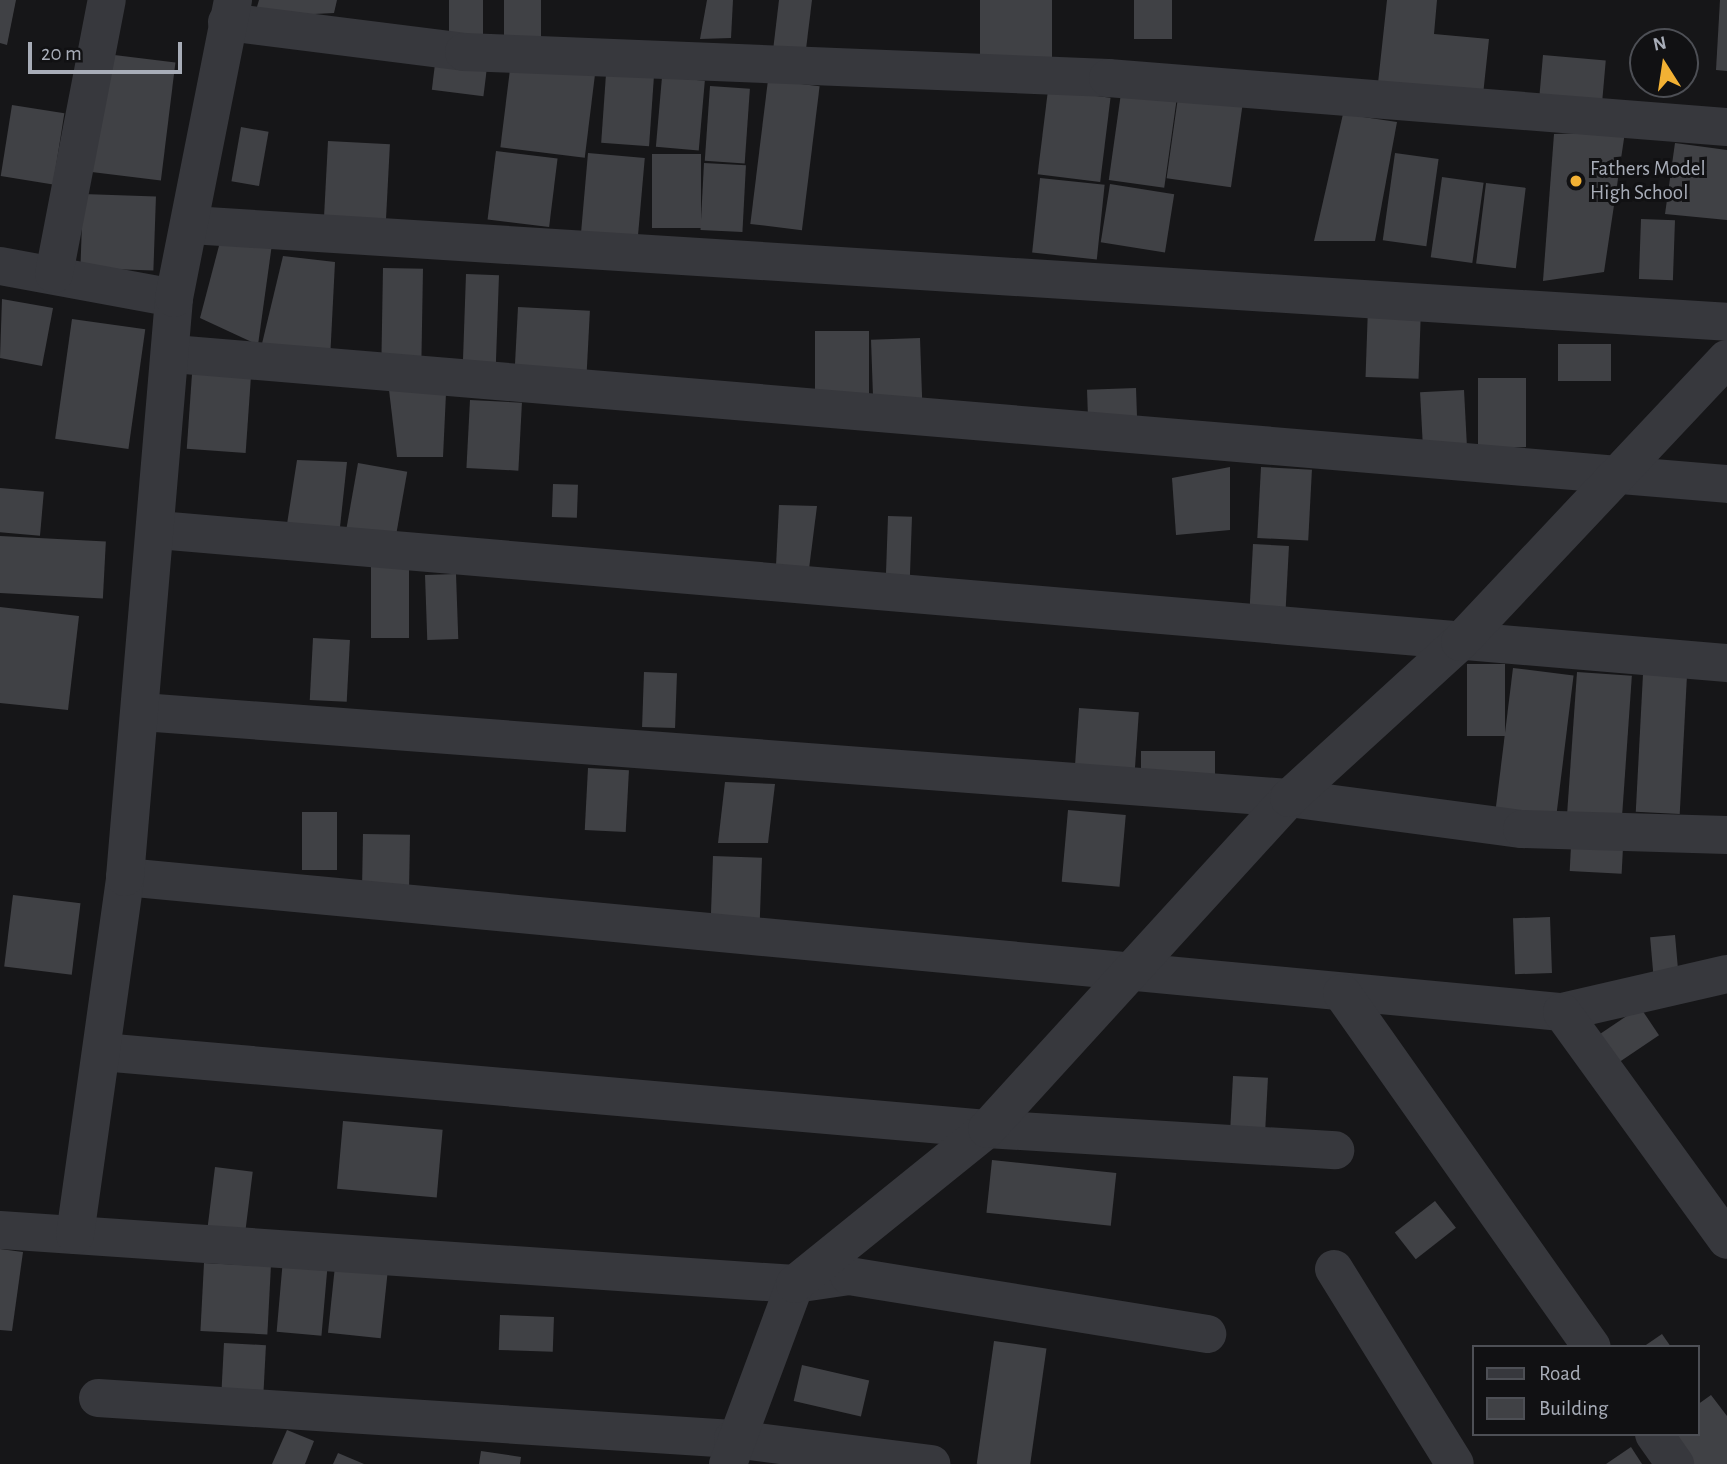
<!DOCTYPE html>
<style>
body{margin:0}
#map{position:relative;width:1727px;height:1464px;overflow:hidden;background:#161618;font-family:"Alegreya Sans",sans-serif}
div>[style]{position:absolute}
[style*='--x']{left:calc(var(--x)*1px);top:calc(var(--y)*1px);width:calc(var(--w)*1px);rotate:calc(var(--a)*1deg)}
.building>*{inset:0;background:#404145;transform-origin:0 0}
.minor>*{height:38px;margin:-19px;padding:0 19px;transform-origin:19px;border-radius:19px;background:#37383d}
.dots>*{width:19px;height:19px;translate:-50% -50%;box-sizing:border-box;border:4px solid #111113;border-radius:50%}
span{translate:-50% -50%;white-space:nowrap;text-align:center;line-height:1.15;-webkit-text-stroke:6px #111113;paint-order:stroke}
.poi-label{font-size:21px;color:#a8adb8}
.left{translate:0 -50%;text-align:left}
.legend{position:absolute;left:1472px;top:1345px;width:228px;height:91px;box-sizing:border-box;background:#111113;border:2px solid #4d4f55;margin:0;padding:9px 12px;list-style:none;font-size:21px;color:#a8adb8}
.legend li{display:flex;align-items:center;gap:14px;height:35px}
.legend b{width:35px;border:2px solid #4d4f55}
.north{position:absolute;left:1629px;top:28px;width:70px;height:70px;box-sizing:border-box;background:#111113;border:2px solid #4d4f55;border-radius:50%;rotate:348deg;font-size:19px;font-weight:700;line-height:28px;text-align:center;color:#a8adb8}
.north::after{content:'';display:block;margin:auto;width:24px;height:32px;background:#f2b134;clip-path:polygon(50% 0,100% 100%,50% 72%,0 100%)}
.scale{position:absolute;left:28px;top:42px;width:154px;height:32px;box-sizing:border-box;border:4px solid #a8adb8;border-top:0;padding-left:9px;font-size:21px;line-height:24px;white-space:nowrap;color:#a8adb8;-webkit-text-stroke:5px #111113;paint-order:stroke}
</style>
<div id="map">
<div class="building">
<i style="clip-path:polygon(0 0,16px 0,7px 45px,0 43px)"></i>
<i style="clip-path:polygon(259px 0,337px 0,334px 13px,254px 17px)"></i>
<i style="left:449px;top:0;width:34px;height:43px"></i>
<i style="left:504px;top:0;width:37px;height:44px"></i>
<i style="clip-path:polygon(707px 0,733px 0,731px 38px,700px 39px)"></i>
<i style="clip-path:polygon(779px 0,812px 0,806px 49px,772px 59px)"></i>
<i style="left:980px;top:0;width:72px;height:57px"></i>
<i style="left:1134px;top:0;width:38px;height:39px"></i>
<i style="clip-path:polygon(1387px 0,1437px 0,1434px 34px,1489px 39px,1483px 95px,1378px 83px)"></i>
<i style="clip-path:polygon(1720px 0,1727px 0,1727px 71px,1716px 70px)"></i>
<i style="left:98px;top:53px;width:78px;height:119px;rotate:7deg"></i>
<i style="left:1543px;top:55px;width:63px;height:45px;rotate:5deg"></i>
<i style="left:511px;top:61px;width:85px;height:87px;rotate:7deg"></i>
<i style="left:435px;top:64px;width:52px;height:26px;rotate:7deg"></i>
<i style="left:606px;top:74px;width:48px;height:69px;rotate:4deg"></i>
<i style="left:662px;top:77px;width:43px;height:70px;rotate:5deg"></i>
<i style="left:768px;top:80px;width:52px;height:145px;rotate:7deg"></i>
<i style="left:710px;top:86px;width:40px;height:75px;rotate:4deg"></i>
<i style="left:1122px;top:86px;width:56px;height:95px;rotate:8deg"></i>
<i style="left:1048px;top:90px;width:63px;height:85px;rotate:7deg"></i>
<i style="left:1179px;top:90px;width:65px;height:89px;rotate:8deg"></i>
<i style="left:12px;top:105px;width:53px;height:72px;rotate:9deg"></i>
<i style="clip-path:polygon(1343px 114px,1397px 122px,1375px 241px,1314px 241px)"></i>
<i style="left:241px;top:127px;width:28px;height:55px;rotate:10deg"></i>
<i style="clip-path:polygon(1625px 132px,1604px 272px,1543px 281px,1554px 134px)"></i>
<i style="left:328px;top:141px;width:62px;height:81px;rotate:3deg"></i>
<i style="clip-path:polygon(1675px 143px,1727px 150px,1727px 220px,1665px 214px)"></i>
<i style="left:496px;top:151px;width:62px;height:69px;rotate:7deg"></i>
<i style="left:588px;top:153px;width:57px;height:85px;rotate:5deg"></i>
<i style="left:1395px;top:153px;width:44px;height:88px;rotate:8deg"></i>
<i style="left:652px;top:154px;width:49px;height:74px"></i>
<i style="left:704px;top:163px;width:42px;height:67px;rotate:3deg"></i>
<i style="left:1442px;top:177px;width:42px;height:81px;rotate:8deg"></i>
<i style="left:1040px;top:178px;width:65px;height:75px;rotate:6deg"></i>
<i style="left:1486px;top:183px;width:40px;height:81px;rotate:7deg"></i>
<i style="left:1110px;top:184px;width:65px;height:59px;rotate:9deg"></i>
<i style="left:83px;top:194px;width:73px;height:74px;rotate:2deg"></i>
<i style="left:1641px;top:219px;width:34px;height:60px;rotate:2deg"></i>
<i style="clip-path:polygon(220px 242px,272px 244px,258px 345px,200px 318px)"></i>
<i style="clip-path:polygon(283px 256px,335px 262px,330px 360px,260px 352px)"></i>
<i style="left:383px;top:268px;width:40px;height:93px;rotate:1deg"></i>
<i style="left:466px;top:274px;width:33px;height:88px;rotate:2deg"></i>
<i style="clip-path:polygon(2px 299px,53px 308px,42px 366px,0 358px)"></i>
<i style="left:518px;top:307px;width:72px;height:63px;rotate:3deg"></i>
<i style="left:1368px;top:307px;width:53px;height:70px;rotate:2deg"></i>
<i style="left:72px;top:319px;width:74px;height:121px;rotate:8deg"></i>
<i style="left:869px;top:331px;width:72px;height:54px;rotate:90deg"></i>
<i style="left:920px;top:338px;width:68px;height:49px;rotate:88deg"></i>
<i style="left:1611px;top:344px;width:37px;height:53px;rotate:90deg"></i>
<i style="left:192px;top:374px;width:59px;height:75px;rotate:4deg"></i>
<i style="left:1478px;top:378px;width:48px;height:69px"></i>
<i style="left:1136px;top:388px;width:28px;height:49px;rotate:88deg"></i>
<i style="clip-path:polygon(389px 390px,446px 393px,443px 457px,397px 457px)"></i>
<i style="left:1464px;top:390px;width:55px;height:44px;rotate:87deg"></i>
<i style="left:470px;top:400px;width:52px;height:68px;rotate:3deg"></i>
<i style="clip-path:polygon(297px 460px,347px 462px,340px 527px,287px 524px)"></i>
<i style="left:358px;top:463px;width:50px;height:68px;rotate:10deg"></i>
<i style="clip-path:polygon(1230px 467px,1230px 530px,1176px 535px,1172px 478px)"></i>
<i style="left:1261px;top:467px;width:51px;height:71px;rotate:3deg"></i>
<i style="left:553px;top:484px;width:25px;height:33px;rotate:2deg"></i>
<i style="left:0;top:488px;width:44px;height:44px;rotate:5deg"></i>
<i style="clip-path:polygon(779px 505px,817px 506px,809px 569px,776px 566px)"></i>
<i style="left:888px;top:516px;width:24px;height:64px;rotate:2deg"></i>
<i style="left:0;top:536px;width:106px;height:57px;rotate:3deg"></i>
<i style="left:1253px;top:544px;width:36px;height:68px;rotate:3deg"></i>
<i style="left:371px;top:563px;width:38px;height:75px"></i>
<i style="left:456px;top:574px;width:65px;height:31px;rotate:88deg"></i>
<i style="clip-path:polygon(0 607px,79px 616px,68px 710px,0 703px)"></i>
<i style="left:313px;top:638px;width:37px;height:62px;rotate:3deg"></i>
<i style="left:1467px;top:664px;width:38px;height:72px"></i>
<i style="left:1513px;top:668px;width:61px;height:150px;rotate:7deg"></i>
<i style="left:644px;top:672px;width:33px;height:55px;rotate:2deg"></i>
<i style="left:1577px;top:672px;width:55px;height:144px;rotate:4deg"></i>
<i style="left:1643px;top:674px;width:44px;height:138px;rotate:3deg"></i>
<i style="left:1079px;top:708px;width:60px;height:73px;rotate:4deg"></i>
<i style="left:1215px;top:751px;width:33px;height:74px;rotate:90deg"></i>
<i style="left:588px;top:768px;width:41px;height:62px;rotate:3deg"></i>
<i style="clip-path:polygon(725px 782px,775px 784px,768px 843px,718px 843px)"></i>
<i style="left:1068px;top:810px;width:58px;height:72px;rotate:5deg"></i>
<i style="left:302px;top:812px;width:35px;height:58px"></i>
<i style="left:363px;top:834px;width:47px;height:65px;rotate:1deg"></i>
<i style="left:1571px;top:846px;width:52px;height:25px;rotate:3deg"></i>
<i style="left:713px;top:856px;width:49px;height:61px;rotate:2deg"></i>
<i style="left:13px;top:895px;width:68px;height:72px;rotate:7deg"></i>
<i style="left:1550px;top:917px;width:56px;height:37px;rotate:88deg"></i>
<i style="left:1675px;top:935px;width:42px;height:25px;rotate:85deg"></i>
<i style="left:1640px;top:1007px;width:34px;height:51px;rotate:56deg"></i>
<i style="left:1233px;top:1076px;width:35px;height:62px;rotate:3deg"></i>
<i style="left:343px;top:1121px;width:100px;height:68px;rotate:5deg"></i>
<i style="left:992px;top:1160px;width:125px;height:53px;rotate:6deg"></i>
<i style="left:215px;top:1167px;width:38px;height:68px;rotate:7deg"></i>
<i style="left:1435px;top:1201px;width:34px;height:51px;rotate:52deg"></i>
<i style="clip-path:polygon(0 1249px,23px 1252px,12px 1331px,0 1330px)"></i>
<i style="left:283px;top:1259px;width:45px;height:73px;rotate:5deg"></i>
<i style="left:204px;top:1263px;width:67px;height:68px;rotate:3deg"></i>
<i style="left:335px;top:1266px;width:53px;height:67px;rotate:6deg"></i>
<i style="left:500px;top:1315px;width:54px;height:35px;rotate:2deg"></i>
<i style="clip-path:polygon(1662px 1334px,1671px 1347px,1643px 1347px)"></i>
<i style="left:994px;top:1341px;width:53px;height:124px;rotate:8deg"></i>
<i style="left:224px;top:1343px;width:42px;height:50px;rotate:3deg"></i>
<i style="left:802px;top:1365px;width:69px;height:37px;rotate:13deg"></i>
<i style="clip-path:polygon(1711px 1395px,1727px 1416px,1727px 1464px,1686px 1464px,1663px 1434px,1697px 1434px,1697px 1405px)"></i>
<i style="clip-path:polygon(287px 1430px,314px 1441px,305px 1464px,272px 1464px)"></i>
<i style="clip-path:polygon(1631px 1447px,1642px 1464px,1606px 1464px)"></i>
<i style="clip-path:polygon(481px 1451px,521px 1457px,520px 1464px,479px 1464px)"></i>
<i style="clip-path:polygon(338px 1453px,364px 1464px,333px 1464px)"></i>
</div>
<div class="minor">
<i style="--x:227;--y:22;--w:239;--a:7.2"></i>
<i style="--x:464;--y:52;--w:645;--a:2.31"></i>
<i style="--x:1108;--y:78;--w:621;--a:4.53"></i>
<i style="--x:191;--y:225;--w:1539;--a:3.61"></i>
<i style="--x:0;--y:266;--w:177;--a:10.4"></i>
<i style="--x:54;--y:274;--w:279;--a:-79.1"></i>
<i style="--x:173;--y:354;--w:1559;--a:4.78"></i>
<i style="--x:158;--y:530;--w:1575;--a:4.85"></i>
<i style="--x:142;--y:712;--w:1150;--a:4.29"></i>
<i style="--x:1289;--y:798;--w:235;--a:7.6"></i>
<i style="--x:1522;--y:829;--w:205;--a:1.7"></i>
<i style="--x:125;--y:877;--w:1443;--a:5.37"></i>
<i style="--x:1562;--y:1012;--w:169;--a:-13"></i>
<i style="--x:1342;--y:993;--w:433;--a:54.8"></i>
<i style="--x:1562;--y:1012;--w:281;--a:54.1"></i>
<i style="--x:102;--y:1052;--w:888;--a:4.97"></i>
<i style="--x:987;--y:1129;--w:349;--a:3.5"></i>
<i style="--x:0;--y:1230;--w:797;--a:3.89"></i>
<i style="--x:795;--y:1284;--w:55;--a:-8.4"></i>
<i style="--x:849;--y:1276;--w:363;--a:9.2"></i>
<i style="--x:75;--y:1235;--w:361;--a:-82"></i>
<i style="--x:125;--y:877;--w:581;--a:-85.16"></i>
<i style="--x:174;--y:298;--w:304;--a:-78.8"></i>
<i style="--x:1334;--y:1269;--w:229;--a:58.2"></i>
<i style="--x:98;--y:1398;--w:636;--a:3.69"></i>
<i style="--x:733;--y:1439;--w:200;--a:7.2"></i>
<i style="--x:1654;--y:1434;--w:37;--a:55"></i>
<i style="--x:728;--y:1464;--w:192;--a:-69.6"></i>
<i style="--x:795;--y:1284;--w:247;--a:-38.9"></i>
<i style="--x:987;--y:1129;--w:448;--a:-47.6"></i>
<i style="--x:1289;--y:798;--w:231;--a:-42.4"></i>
<i style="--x:1460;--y:642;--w:389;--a:-46.7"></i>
</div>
<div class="dots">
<i style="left:1576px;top:181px;background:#f2b134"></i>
</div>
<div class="poi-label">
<span class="left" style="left:1590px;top:181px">Fathers Model<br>High School</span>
</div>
<ul class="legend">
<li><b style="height:9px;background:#37383d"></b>Road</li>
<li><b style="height:19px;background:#404145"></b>Building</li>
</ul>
<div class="north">N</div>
<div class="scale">20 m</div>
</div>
